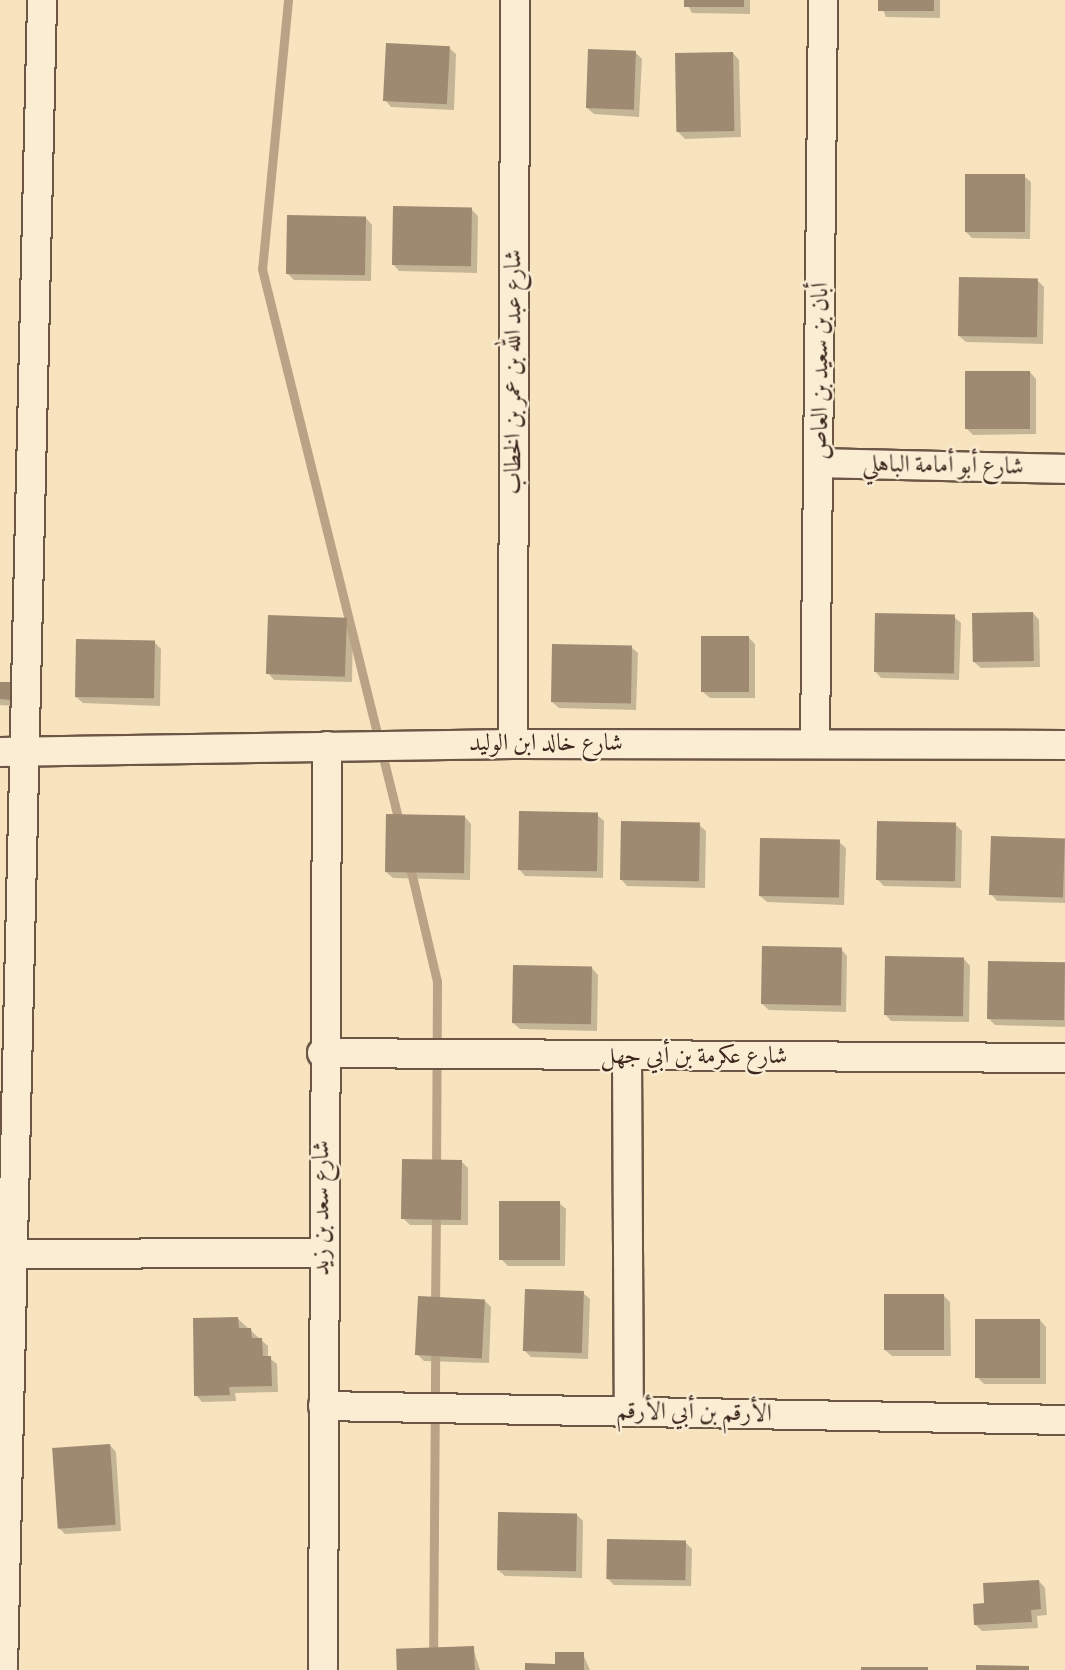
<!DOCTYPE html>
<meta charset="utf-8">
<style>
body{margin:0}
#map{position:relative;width:1065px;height:1670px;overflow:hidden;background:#f7e3bd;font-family:"Libre Bodoni",Amiri,serif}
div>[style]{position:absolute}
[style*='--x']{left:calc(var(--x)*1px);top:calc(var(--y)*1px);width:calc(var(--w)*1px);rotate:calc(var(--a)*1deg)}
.shadow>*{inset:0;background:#0003}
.stream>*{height:9px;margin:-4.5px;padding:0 4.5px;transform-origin:4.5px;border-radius:4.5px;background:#b8a387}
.building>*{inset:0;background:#9e8971;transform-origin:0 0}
.roads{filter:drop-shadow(2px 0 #6c5646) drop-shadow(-2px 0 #6c5646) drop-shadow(0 2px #6c5646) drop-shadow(0 -2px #6c5646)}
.minor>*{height:28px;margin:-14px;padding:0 14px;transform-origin:14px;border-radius:14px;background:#faedd4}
span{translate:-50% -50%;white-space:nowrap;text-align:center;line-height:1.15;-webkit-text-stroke:5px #faedd4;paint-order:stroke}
.street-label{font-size:24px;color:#3d271e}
</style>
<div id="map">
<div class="shadow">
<i style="clip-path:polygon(685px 0,750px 0,750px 14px,692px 13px)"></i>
<i style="clip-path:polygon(879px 0,940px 0,940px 18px,886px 17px)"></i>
<i style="clip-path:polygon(449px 48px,456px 54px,454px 110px,391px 107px,385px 100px)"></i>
<i style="clip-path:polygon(635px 52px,642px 59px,639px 117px,594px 114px,587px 108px)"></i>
<i style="clip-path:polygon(733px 53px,739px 60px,741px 137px,685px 139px,678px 132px)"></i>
<i style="clip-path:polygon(1024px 176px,1031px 182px,1030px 239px,972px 238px,966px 232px)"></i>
<i style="clip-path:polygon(471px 209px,478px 216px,477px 273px,399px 271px,393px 264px)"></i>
<i style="clip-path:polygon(366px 218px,372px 225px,371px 281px,294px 280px,287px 273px)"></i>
<i style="clip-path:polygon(1038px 281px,1044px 287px,1043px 344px,966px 342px,959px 336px)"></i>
<i style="clip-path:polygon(1030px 372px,1036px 379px,1036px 434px,973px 435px,966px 428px)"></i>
<i style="clip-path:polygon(1033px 613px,1039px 620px,1040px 667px,981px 668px,974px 662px)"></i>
<i style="clip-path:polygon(954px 617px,961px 623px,959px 680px,881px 678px,875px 671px)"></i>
<i style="clip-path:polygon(346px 619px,353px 626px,352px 682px,274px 680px,268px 673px)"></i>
<i style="clip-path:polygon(748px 637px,755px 644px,755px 698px,710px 698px,703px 692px)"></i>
<i style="clip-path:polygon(154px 642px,161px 649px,160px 706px,83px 703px,76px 697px)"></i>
<i style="clip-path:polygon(631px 647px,638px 653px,636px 710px,559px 708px,552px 702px)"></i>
<i style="clip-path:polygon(0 683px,17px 690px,16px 706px,0 705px)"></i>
<i style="clip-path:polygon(597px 815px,604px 821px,603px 878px,525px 876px,519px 869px)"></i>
<i style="clip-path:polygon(465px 817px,471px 824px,470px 880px,393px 878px,386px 872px)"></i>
<i style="clip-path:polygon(699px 825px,706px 831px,705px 888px,627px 886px,621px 879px)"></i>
<i style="clip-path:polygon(956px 825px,962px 831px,961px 888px,884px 886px,877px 879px)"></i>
<i style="clip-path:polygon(1065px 840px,1065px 903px,997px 901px,991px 894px)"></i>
<i style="clip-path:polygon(839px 842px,846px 848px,844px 905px,767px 902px,760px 896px)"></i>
<i style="clip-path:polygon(841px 949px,847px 956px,846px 1012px,769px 1010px,762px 1004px)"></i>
<i style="clip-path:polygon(964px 959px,970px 966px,969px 1022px,891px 1021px,885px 1014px)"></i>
<i style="clip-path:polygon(1065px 964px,1065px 1027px,995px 1025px,989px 1019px)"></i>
<i style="clip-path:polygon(592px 968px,598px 975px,597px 1031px,520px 1029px,513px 1023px)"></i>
<i style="clip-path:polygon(462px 1162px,468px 1168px,468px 1225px,410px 1225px,403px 1218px)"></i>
<i style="clip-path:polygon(559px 1203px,566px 1209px,565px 1266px,508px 1266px,501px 1259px)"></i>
<i style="clip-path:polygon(583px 1293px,590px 1299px,588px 1359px,531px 1357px,525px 1351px)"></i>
<i style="clip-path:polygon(944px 1296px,950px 1302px,951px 1356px,892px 1356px,885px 1350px)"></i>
<i style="clip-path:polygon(484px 1300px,491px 1307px,489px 1363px,424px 1361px,417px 1354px)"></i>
<i style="clip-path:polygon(238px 1319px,268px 1346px,268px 1357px,277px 1364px,278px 1392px,235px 1393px,236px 1401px,202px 1402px,196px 1395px)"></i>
<i style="clip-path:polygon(1040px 1320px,1046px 1327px,1046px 1384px,984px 1384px,977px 1377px)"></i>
<i style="clip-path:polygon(110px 1445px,116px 1452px,121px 1531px,65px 1534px,58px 1527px)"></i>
<i style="clip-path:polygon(577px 1515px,583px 1521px,582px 1578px,505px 1576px,498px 1570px)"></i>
<i style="clip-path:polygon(685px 1542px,692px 1549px,691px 1586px,614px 1585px,607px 1578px)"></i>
<i style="clip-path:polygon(1039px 1581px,1045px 1588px,1047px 1615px,1037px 1616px,1038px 1628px,982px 1631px,975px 1624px,986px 1605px)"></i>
<i style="clip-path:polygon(473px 1648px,480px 1670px,400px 1670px)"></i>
<i style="clip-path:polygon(583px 1654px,590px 1670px,526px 1670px,557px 1665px)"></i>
</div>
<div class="stream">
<i style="--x:288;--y:0;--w:270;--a:95.5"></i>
<i style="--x:262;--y:269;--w:574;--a:76.08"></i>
<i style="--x:409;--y:863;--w:121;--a:76.7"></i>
<i style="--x:437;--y:981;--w:189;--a:90.3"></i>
<i style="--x:435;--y:1308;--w:101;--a:-89.4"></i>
<i style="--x:433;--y:1670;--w:325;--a:-89.6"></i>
</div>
<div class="building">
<i style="left:684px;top:0;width:60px;height:7px"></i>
<i style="left:878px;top:0;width:56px;height:11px"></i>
<i style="left:386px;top:43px;width:64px;height:58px;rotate:3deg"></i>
<i style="left:588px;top:49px;width:48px;height:59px;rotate:2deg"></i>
<i style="left:733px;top:52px;width:79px;height:58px;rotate:89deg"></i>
<i style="left:965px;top:174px;width:60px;height:58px"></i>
<i style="left:393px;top:206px;width:79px;height:59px;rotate:1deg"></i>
<i style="left:287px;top:215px;width:79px;height:59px;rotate:1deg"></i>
<i style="left:959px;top:277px;width:79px;height:59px;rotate:1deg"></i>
<i style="left:965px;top:371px;width:65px;height:58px"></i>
<i style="left:1033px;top:612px;width:49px;height:61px;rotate:89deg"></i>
<i style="left:875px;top:613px;width:80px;height:59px;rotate:1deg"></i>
<i style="left:268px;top:615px;width:79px;height:59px;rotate:2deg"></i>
<i style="left:701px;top:636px;width:48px;height:56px"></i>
<i style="left:76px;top:639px;width:79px;height:58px;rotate:1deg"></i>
<i style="left:552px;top:644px;width:80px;height:58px;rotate:1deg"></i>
<i style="clip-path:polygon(0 682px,11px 682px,10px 700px,0 699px)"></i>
<i style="left:519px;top:811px;width:79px;height:59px;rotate:1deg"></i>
<i style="left:386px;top:814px;width:79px;height:58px;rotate:1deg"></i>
<i style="left:621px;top:821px;width:79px;height:59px;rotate:1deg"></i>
<i style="left:877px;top:821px;width:79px;height:59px;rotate:1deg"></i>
<i style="left:991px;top:836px;width:74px;height:59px;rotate:2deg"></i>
<i style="left:760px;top:838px;width:80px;height:58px;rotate:1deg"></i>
<i style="left:762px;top:946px;width:80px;height:58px;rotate:1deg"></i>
<i style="left:885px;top:956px;width:79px;height:59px;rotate:1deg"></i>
<i style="left:988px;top:961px;width:77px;height:58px;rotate:1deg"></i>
<i style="left:513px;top:965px;width:79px;height:58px;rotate:1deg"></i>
<i style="left:402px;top:1159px;width:60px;height:60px;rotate:1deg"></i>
<i style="left:499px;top:1201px;width:61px;height:59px"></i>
<i style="left:525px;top:1289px;width:59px;height:62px;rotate:2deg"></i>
<i style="left:884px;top:1294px;width:60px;height:56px"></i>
<i style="left:418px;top:1296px;width:67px;height:59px;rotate:3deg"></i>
<i style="clip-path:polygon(238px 1317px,239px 1328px,251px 1328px,252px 1338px,262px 1338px,263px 1356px,271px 1356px,272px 1386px,229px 1387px,230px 1395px,194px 1396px,193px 1318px)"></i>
<i style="left:975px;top:1319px;width:65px;height:59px"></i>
<i style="left:110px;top:1444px;width:81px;height:58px;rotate:86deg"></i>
<i style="left:498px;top:1512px;width:79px;height:58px;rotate:1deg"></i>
<i style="left:607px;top:1539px;width:79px;height:40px;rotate:1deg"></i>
<i style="clip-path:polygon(1039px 1580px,1041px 1609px,1031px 1610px,1032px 1622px,974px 1625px,973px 1604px,984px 1603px,983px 1583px)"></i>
<i style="left:474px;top:1646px;width:24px;height:78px;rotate:88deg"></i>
<i style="clip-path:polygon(555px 1652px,584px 1652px,584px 1670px,525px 1670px,525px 1663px,555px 1664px)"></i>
<i style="clip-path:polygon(976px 1665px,1029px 1666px,1029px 1670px,976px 1670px)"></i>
<i style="left:861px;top:1667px;width:67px;height:3px"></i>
</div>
<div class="roads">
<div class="minor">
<i style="--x:820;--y:463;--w:245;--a:1.4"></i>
<i style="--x:815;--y:742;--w:742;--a:-89.38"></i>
<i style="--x:513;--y:744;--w:744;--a:-89.85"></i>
<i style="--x:0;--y:752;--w:513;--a:-0.89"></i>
<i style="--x:513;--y:744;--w:552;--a:0.1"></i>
<i style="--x:322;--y:1053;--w:743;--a:0.39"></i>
<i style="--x:627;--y:1057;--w:355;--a:89.7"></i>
<i style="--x:0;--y:1254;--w:323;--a:-0.2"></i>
<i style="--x:323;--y:1406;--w:742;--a:1.08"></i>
<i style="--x:3;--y:1670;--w:1670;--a:-88.66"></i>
<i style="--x:323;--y:1670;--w:924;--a:-89.75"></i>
</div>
</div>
<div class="street-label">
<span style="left:821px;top:371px;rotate:-90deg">أبان بن سعيد بن العاص</span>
<span style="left:514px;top:372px;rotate:-90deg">شارع عبد الله بن عمر بن الخطاب</span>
<span style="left:943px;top:466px;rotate:1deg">شارع أبو أمامة الباهلي</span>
<span style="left:546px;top:744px">شارع خالد ابن الوليد</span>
<span style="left:694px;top:1057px">شارع عكرمة بن أبي جهل</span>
<span style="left:322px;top:1208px;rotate:-90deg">شارع سعد بن زيد</span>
<span style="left:694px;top:1413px;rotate:1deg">الأرقم بن أبي الأرقم</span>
</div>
</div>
